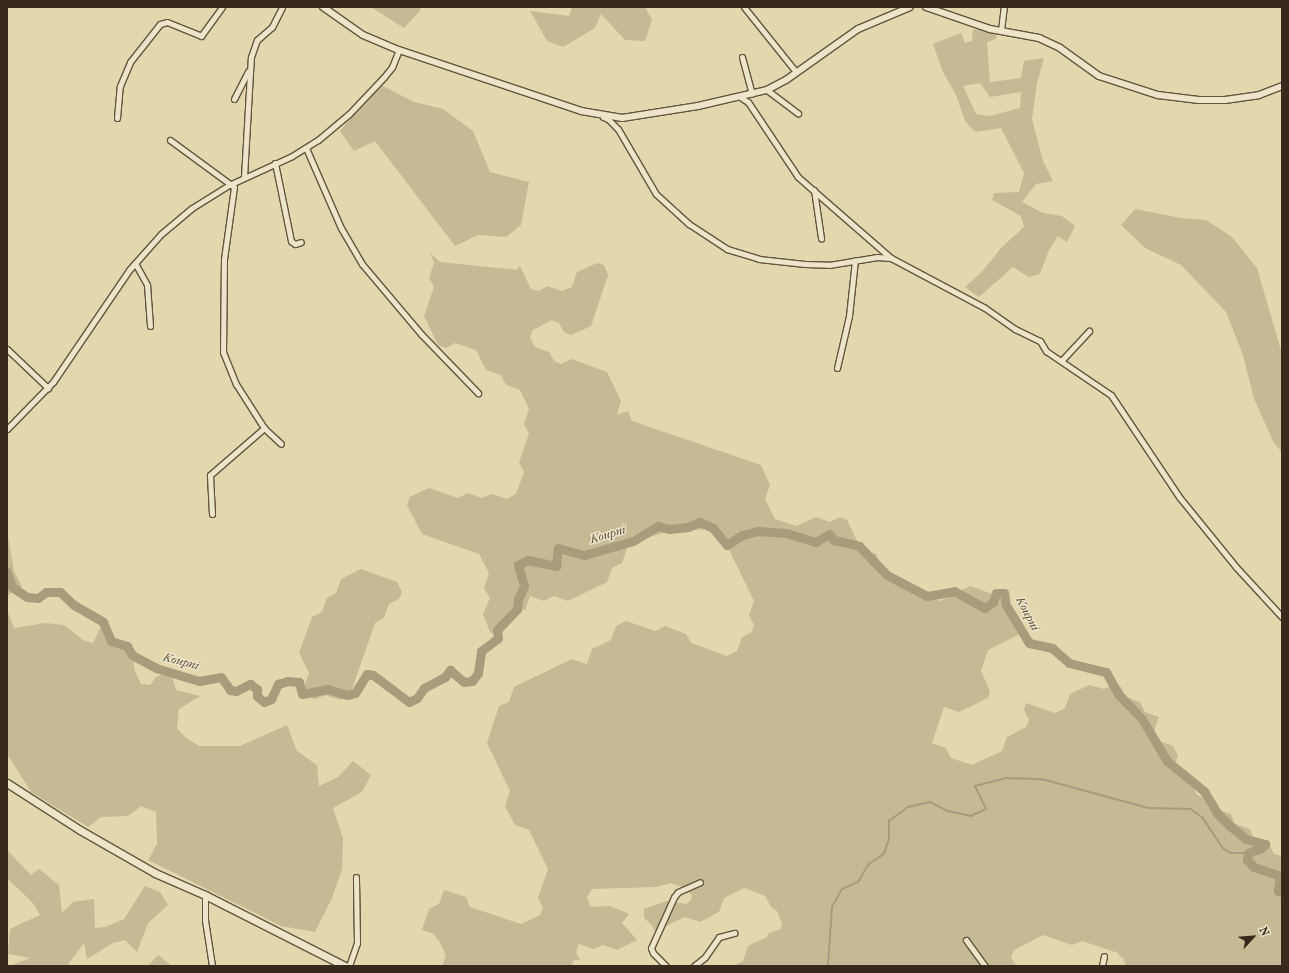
<!DOCTYPE html>
<style>
body{margin:0}
#map{position:relative;width:1289px;height:973px;overflow:hidden;background:#e2d7ad;font-family:"IM FELL French Canon",serif}
div>[style]{position:absolute}
[style*='--x']{left:calc(var(--x)*1px);top:calc(var(--y)*1px);width:calc(var(--w)*1px);rotate:calc(var(--a)*1deg)}
.green>*{inset:0;background:#c5ba94}
.stream>*{height:1.5px;margin:-0.75px;padding:0 0.75px;transform-origin:0.75px;border-radius:0.75px;background:#a89c7c}
.river>*{height:9px;margin:-4.5px;padding:0 4.5px;transform-origin:4.5px;border-radius:4.5px;background:#a89c7c}
.roads{filter:drop-shadow(1px 0 #625540) drop-shadow(-1px 0 #625540) drop-shadow(0 1px #625540) drop-shadow(0 -1px #625540)}
.minor>*{height:5px;margin:-2.5px;padding:0 2.5px;transform-origin:2.5px;border-radius:2.5px;background:#ece5ca}
.tertiary>*{height:6px;margin:-3px;padding:0 3px;transform-origin:3px;border-radius:3px;background:#ece5ca}
.secondary>*{height:7px;margin:-3.5px;padding:0 3.5px;transform-origin:3.5px;border-radius:3.5px;background:#ece5ca}
span{translate:-50% -50%;white-space:nowrap;text-align:center;line-height:1.15;-webkit-text-stroke:3px #ece5ca;paint-order:stroke}
.water-label{font-size:12px;color:#594c39;font-style:italic}
.frame{position:absolute;inset:0;border:8px solid #372a1c;pointer-events:none}
.north{position:absolute;left:1233px;top:917px;width:40px;height:40px;-webkit-text-stroke:3px #ece5ca;paint-order:stroke;rotate:64deg;font-size:11px;font-weight:700;line-height:16px;text-align:center;color:#372a1c}
.north::after{content:'';display:block;margin:auto;width:14px;height:18px;background:#372a1c;clip-path:polygon(50% 0,100% 100%,50% 72%,0 100%)}
</style>
<div id="map">
<div class="green">
<i style="clip-path:polygon(371px 7px,420px 7px,420px 11px,404px 28px)"></i>
<i style="clip-path:polygon(572px 7px,645px 7px,652px 20px,645px 41px,625px 40px,601px 14px,595px 28px,563px 47px,547px 41px,530px 11px,569px 16px)"></i>
<i style="clip-path:polygon(evenodd,996px 27px,996px 39px,987px 42px,990px 82px,1021px 78px,1024px 61px,1044px 58px,1037px 83px,1032px 119px,1043px 161px,1053px 181px,1036px 184px,1022px 202px,1043px 213px,1062px 216px,1075px 226px,1067px 242px,1058px 236px,1049px 250px,1040px 274px,1029px 277px,1013px 267px,979px 297px,965px 287px,981px 273px,1001px 248px,1024px 227px,1021px 216px,992px 200px,994px 193px,1019px 192px,1024px 173px,1001px 128px,975px 132px,965px 121px,956px 95px,943px 72px,933px 44px,961px 33px,965px 43px,972px 41px,973px 30px,996px 27px,980px 83px,990px 97px,1021px 92px,1020px 108px,990px 116px,976px 114px,963px 86px,980px 83px)"></i>
<i style="clip-path:polygon(379px 84px,414px 102px,443px 109px,473px 131px,490px 172px,529px 182px,521px 225px,506px 237px,478px 235px,455px 246px,375px 141px,354px 151px,340px 131px)"></i>
<i style="clip-path:polygon(1135px 209px,1181px 218px,1206px 220px,1232px 237px,1257px 268px,1282px 354px,1282px 452px,1274px 443px,1254px 399px,1243px 355px,1226px 312px,1181px 265px,1145px 248px,1121px 225px)"></i>
<i style="clip-path:polygon(430px 253px,440px 262px,517px 270px,520px 266px,531px 289px,538px 291px,548px 286px,562px 291px,572px 287px,577px 272px,597px 263px,604px 265px,608px 275px,591px 326px,571px 335px,564px 332px,559px 323px,552px 320px,533px 330px,530px 337px,535px 347px,549px 352px,554px 361px,561px 364px,571px 359px,607px 372px,621px 401px,617px 415px,628px 411px,632px 421px,761px 465px,770px 485px,765px 499px,775px 519px,796px 526px,816px 517px,830px 522px,840px 517px,847px 520px,861px 549px,876px 554px,885px 573px,900px 578px,905px 588px,940px 601px,970px 586px,1006px 599px,1020px 628px,1018px 635px,988px 650px,981px 671px,990px 691px,988px 698px,959px 712px,944px 707px,932px 743px,946px 748px,951px 758px,972px 765px,1002px 751px,1007px 737px,1026px 727px,1029px 720px,1024px 710px,1026px 703px,1055px 713px,1065px 708px,1070px 694px,1089px 685px,1104px 689px,1114px 685px,1121px 687px,1126px 697px,1140px 702px,1145px 712px,1159px 717px,1154px 731px,1159px 741px,1173px 746px,1178px 756px,1173px 770px,1187px 775px,1197px 795px,1211px 800px,1216px 809px,1231px 814px,1235px 824px,1250px 829px,1254px 839px,1269px 844px,1274px 854px,1282px 856px,1282px 966px,1126px 966px,1123px 957px,1120px 957px,1118px 953px,1082px 941px,1072px 945px,1043px 935px,1014px 950px,1011px 957px,1016px 966px,733px 966px,743px 961px,748px 946px,767px 937px,769px 933px,781px 929px,782px 924px,777px 911px,771px 907px,765px 896px,744px 888px,724px 898px,719px 912px,700px 922px,685px 917px,655px 931px,651px 924px,644px 918px,644px 909px,667px 901px,687px 904px,691px 900px,692px 895px,685px 888px,671px 883px,656px 887px,592px 889px,587px 898px,591px 907px,610px 906px,629px 914px,622px 923px,637px 940px,617px 950px,603px 945px,593px 949px,579px 944px,576px 952px,580px 960px,574px 960px,571px 966px,442px 966px,446px 955px,439px 941px,432px 933px,422px 930px,429px 909px,439px 904px,444px 890px,466px 897px,470px 907px,521px 924px,540px 915px,543px 908px,538px 898px,548px 869px,529px 830px,515px 825px,505px 806px,510px 791px,487px 743px,499px 706px,509px 702px,514px 687px,572px 659px,587px 664px,592px 649px,611px 640px,616px 626px,626px 621px,655px 631px,665px 626px,686px 634px,691px 643px,727px 656px,737px 651px,742px 637px,752px 632px,754px 625px,749px 615px,754px 601px,721px 533px,701px 526px,704px 530px,678px 529px,652px 536px,627px 548px,622px 563px,612px 568px,607px 582px,568px 601px,554px 596px,544px 601px,530px 596px,525px 610px,516px 607px,515px 611px,491px 634px,483px 614px,490px 598px,484px 588px,489px 573px,479px 554px,422px 534px,407px 505px,410px 497px,429px 488px,458px 498px,468px 493px,482px 498px,492px 494px,507px 499px,516px 494px,524px 472px,519px 462px,529px 434px,524px 424px,529px 409px,520px 390px,506px 385px,501px 375px,486px 370px,476px 350px,455px 343px,446px 348px,438px 345px,424px 316px,434px 287px,429px 278px,434px 263px)"></i>
<i style="clip-path:polygon(7px 531px,14px 571px,22px 587px,9px 594px,7px 601px)"></i>
<i style="clip-path:polygon(361px 569px,397px 582px,402px 592px,399px 599px,389px 604px,384px 618px,375px 623px,350px 695px,340px 700px,325px 695px,316px 699px,308px 697px,304px 687px,309px 673px,299px 653px,312px 617px,322px 612px,327px 598px,336px 593px,341px 579px)"></i>
<i style="clip-path:polygon(7px 610px,14px 628px,45px 623px,64px 625px,83px 640px,93px 643px,100px 628px,134px 652px,134px 669px,141px 684px,150px 685px,157px 676px,171px 673px,176px 690px,200px 696px,179px 709px,177px 728px,185px 737px,199px 746px,240px 746px,287px 725px,297px 751px,317px 765px,319px 786px,338px 777px,353px 761px,371px 775px,362px 792px,333px 808px,343px 838px,342px 869px,332px 898px,315px 932px,281px 926px,148px 860px,157px 844px,156px 812px,141px 806px,128px 816px,101px 817px,88px 827px,31px 792px,7px 754px)"></i>
<i style="clip-path:polygon(7px 850px,31px 875px,39px 869px,59px 885px,62px 913px,73px 902px,94px 899px,95px 928px,105px 927px,124px 919px,145px 886px,160px 892px,168px 905px,148px 923px,137px 952px,125px 940px,113px 943px,87px 959px,84px 943px,67px 966px,9px 966px,30px 958px,8px 954px,10px 929px,40px 915px,32px 902px,7px 878px)"></i>
<i style="clip-path:polygon(158px 955px,170px 964px,167px 966px,148px 966px)"></i>
</div>
<div class="stream">
<i style="--x:828;--y:966;--w:59;--a:-86.1"></i>
<i style="--x:832;--y:907;--w:21;--a:-61"></i>
<i style="--x:842;--y:889;--w:17;--a:-24"></i>
<i style="--x:858;--y:882;--w:21;--a:-59"></i>
<i style="--x:869;--y:864;--w:18;--a:-34"></i>
<i style="--x:884;--y:854;--w:16;--a:-72"></i>
<i style="--x:889;--y:839;--w:18;--a:-90"></i>
<i style="--x:889;--y:821;--w:24;--a:-36"></i>
<i style="--x:908;--y:807;--w:23;--a:-13"></i>
<i style="--x:930;--y:802;--w:20;--a:27"></i>
<i style="--x:948;--y:811;--w:24;--a:12"></i>
<i style="--x:971;--y:816;--w:17;--a:-25"></i>
<i style="--x:986;--y:809;--w:25;--a:-116"></i>
<i style="--x:975;--y:786;--w:32;--a:-14"></i>
<i style="--x:1006;--y:778;--w:36;--a:2"></i>
<i style="--x:1042;--y:779;--w:111;--a:15.2"></i>
<i style="--x:1149;--y:808;--w:42;--a:1.4"></i>
<i style="--x:1191;--y:809;--w:15;--a:37"></i>
<i style="--x:1203;--y:818;--w:37;--a:56"></i>
<i style="--x:1224;--y:849;--w:8;--a:30"></i>
<i style="--x:1231;--y:853;--w:17;--a:0"></i>
</div>
<div class="river">
<i style="--x:7;--y:572;--w:16;--a:72"></i>
<i style="--x:12;--y:587;--w:18;--a:34"></i>
<i style="--x:27;--y:597;--w:11;--a:5"></i>
<i style="--x:38;--y:598;--w:10;--a:-37"></i>
<i style="--x:46;--y:592;--w:14;--a:0"></i>
<i style="--x:60;--y:592;--w:19;--a:43"></i>
<i style="--x:74;--y:605;--w:34;--a:30"></i>
<i style="--x:103;--y:622;--w:21;--a:67"></i>
<i style="--x:111;--y:641;--w:17;--a:17"></i>
<i style="--x:127;--y:646;--w:10;--a:61"></i>
<i style="--x:132;--y:655;--w:27;--a:28"></i>
<i style="--x:156;--y:668;--w:45;--a:16.8"></i>
<i style="--x:199;--y:681;--w:22;--a:-10"></i>
<i style="--x:221;--y:677;--w:16;--a:55"></i>
<i style="--x:230;--y:690;--w:6;--a:9"></i>
<i style="--x:236;--y:691;--w:16;--a:-27"></i>
<i style="--x:250;--y:684;--w:9;--a:36"></i>
<i style="--x:257;--y:689;--w:7;--a:90"></i>
<i style="--x:257;--y:696;--w:9;--a:41"></i>
<i style="--x:264;--y:702;--w:8;--a:-23"></i>
<i style="--x:271;--y:699;--w:17;--a:-65"></i>
<i style="--x:278;--y:684;--w:10;--a:-17"></i>
<i style="--x:288;--y:681;--w:11;--a:5"></i>
<i style="--x:299;--y:682;--w:12;--a:76"></i>
<i style="--x:302;--y:694;--w:25;--a:-11"></i>
<i style="--x:327;--y:689;--w:22;--a:16"></i>
<i style="--x:348;--y:695;--w:7;--a:-16"></i>
<i style="--x:355;--y:693;--w:22;--a:-58"></i>
<i style="--x:367;--y:674;--w:6;--a:9"></i>
<i style="--x:373;--y:675;--w:45;--a:36.9"></i>
<i style="--x:409;--y:702;--w:9;--a:-27"></i>
<i style="--x:417;--y:698;--w:12;--a:-55"></i>
<i style="--x:424;--y:688;--w:24;--a:-28"></i>
<i style="--x:445;--y:677;--w:9;--a:-54"></i>
<i style="--x:450;--y:670;--w:18;--a:41"></i>
<i style="--x:464;--y:682;--w:8;--a:-7"></i>
<i style="--x:472;--y:681;--w:10;--a:-53"></i>
<i style="--x:478;--y:673;--w:22;--a:-82"></i>
<i style="--x:481;--y:651;--w:21;--a:-37"></i>
<i style="--x:498;--y:638;--w:8;--a:-97"></i>
<i style="--x:497;--y:630;--w:29;--a:-46"></i>
<i style="--x:517;--y:609;--w:10;--a:-84"></i>
<i style="--x:518;--y:599;--w:14;--a:-65"></i>
<i style="--x:524;--y:586;--w:22;--a:-106"></i>
<i style="--x:518;--y:565;--w:11;--a:-27"></i>
<i style="--x:528;--y:560;--w:29;--a:12"></i>
<i style="--x:556;--y:566;--w:18;--a:-84"></i>
<i style="--x:558;--y:548;--w:27;--a:15"></i>
<i style="--x:584;--y:555;--w:51;--a:-15.9"></i>
<i style="--x:633;--y:541;--w:29;--a:-31"></i>
<i style="--x:658;--y:526;--w:11;--a:15"></i>
<i style="--x:669;--y:529;--w:19;--a:-6"></i>
<i style="--x:688;--y:527;--w:13;--a:-23"></i>
<i style="--x:700;--y:522;--w:14;--a:25"></i>
<i style="--x:713;--y:528;--w:22;--a:51"></i>
<i style="--x:727;--y:545;--w:18;--a:-34"></i>
<i style="--x:742;--y:535;--w:16;--a:-14"></i>
<i style="--x:758;--y:531;--w:28;--a:4"></i>
<i style="--x:786;--y:533;--w:31;--a:17"></i>
<i style="--x:816;--y:542;--w:15;--a:-32"></i>
<i style="--x:829;--y:534;--w:8;--a:50"></i>
<i style="--x:834;--y:540;--w:26;--a:13"></i>
<i style="--x:859;--y:546;--w:40;--a:46"></i>
<i style="--x:887;--y:575;--w:45;--a:27.7"></i>
<i style="--x:927;--y:596;--w:27;--a:-10"></i>
<i style="--x:954;--y:591;--w:35;--a:29"></i>
<i style="--x:985;--y:608;--w:10;--a:-37"></i>
<i style="--x:993;--y:602;--w:9;--a:-72"></i>
<i style="--x:996;--y:593;--w:8;--a:0"></i>
<i style="--x:1004;--y:593;--w:12;--a:81"></i>
<i style="--x:1006;--y:605;--w:44;--a:58.8"></i>
<i style="--x:1029;--y:643;--w:24;--a:12"></i>
<i style="--x:1052;--y:648;--w:23;--a:41"></i>
<i style="--x:1069;--y:663;--w:38;--a:14"></i>
<i style="--x:1106;--y:672;--w:26;--a:61"></i>
<i style="--x:1119;--y:695;--w:33;--a:46"></i>
<i style="--x:1142;--y:719;--w:49;--a:59.2"></i>
<i style="--x:1167;--y:761;--w:48;--a:39"></i>
<i style="--x:1204;--y:791;--w:26;--a:59"></i>
<i style="--x:1217;--y:813;--w:18;--a:45"></i>
<i style="--x:1230;--y:826;--w:21;--a:39"></i>
<i style="--x:1246;--y:839;--w:20;--a:15"></i>
<i style="--x:1265;--y:844;--w:6;--a:135"></i>
<i style="--x:1261;--y:848;--w:14;--a:159"></i>
<i style="--x:1248;--y:853;--w:7;--a:98"></i>
<i style="--x:1247;--y:860;--w:10;--a:45"></i>
<i style="--x:1254;--y:867;--w:28;--a:19"></i>
<i style="--x:1280;--y:876;--w:15;--a:98"></i>
<i style="--x:1278;--y:891;--w:4;--a:14"></i>
</div>
<div class="roads">
<div class="minor">
<i style="--x:744;--y:7;--w:83;--a:51.3"></i>
<i style="--x:1001;--y:30;--w:23;--a:-83"></i>
<i style="--x:742;--y:57;--w:38;--a:75"></i>
<i style="--x:767;--y:90;--w:39;--a:37"></i>
<i style="--x:740;--y:97;--w:9;--a:32"></i>
<i style="--x:748;--y:102;--w:90;--a:56.3"></i>
<i style="--x:798;--y:177;--w:123;--a:41.1"></i>
<i style="--x:234;--y:99;--w:31;--a:-63"></i>
<i style="--x:603;--y:117;--w:5;--a:22"></i>
<i style="--x:608;--y:119;--w:14;--a:45"></i>
<i style="--x:618;--y:129;--w:75;--a:59.7"></i>
<i style="--x:656;--y:194;--w:45;--a:42.3"></i>
<i style="--x:689;--y:224;--w:45;--a:33.3"></i>
<i style="--x:727;--y:249;--w:34;--a:17"></i>
<i style="--x:759;--y:259;--w:46;--a:6.2"></i>
<i style="--x:805;--y:264;--w:24;--a:2"></i>
<i style="--x:829;--y:265;--w:49;--a:-9.5"></i>
<i style="--x:877;--y:257;--w:14;--a:4"></i>
<i style="--x:891;--y:258;--w:106;--a:28"></i>
<i style="--x:985;--y:308;--w:37;--a:35"></i>
<i style="--x:1015;--y:329;--w:28;--a:26"></i>
<i style="--x:1040;--y:341;--w:12;--a:59"></i>
<i style="--x:1046;--y:351;--w:78;--a:34.1"></i>
<i style="--x:1111;--y:395;--w:124;--a:56.2"></i>
<i style="--x:1180;--y:498;--w:89;--a:50.9"></i>
<i style="--x:1236;--y:567;--w:68;--a:47.4"></i>
<i style="--x:117;--y:118;--w:32;--a:-85"></i>
<i style="--x:120;--y:86;--w:26;--a:-67"></i>
<i style="--x:130;--y:62;--w:48;--a:-51.7"></i>
<i style="--x:160;--y:24;--w:7;--a:-16"></i>
<i style="--x:167;--y:22;--w:37;--a:22"></i>
<i style="--x:201;--y:36;--w:36;--a:-54"></i>
<i style="--x:170;--y:140;--w:79;--a:36.3"></i>
<i style="--x:234;--y:187;--w:73;--a:97.9"></i>
<i style="--x:224;--y:259;--w:93;--a:90.6"></i>
<i style="--x:223;--y:352;--w:35;--a:68"></i>
<i style="--x:236;--y:384;--w:52;--a:57.5"></i>
<i style="--x:264;--y:428;--w:23;--a:43"></i>
<i style="--x:306;--y:148;--w:87;--a:66.4"></i>
<i style="--x:341;--y:228;--w:42;--a:59.7"></i>
<i style="--x:362;--y:264;--w:93;--a:49.8"></i>
<i style="--x:422;--y:335;--w:81;--a:46"></i>
<i style="--x:275;--y:163;--w:80;--a:78.4"></i>
<i style="--x:291;--y:241;--w:5;--a:37"></i>
<i style="--x:295;--y:244;--w:6;--a:-18"></i>
<i style="--x:244;--y:177;--w:120;--a:-86.7"></i>
<i style="--x:251;--y:57;--w:18;--a:-71"></i>
<i style="--x:257;--y:40;--w:20;--a:-41"></i>
<i style="--x:272;--y:27;--w:22;--a:-63"></i>
<i style="--x:814;--y:190;--w:49;--a:81.7"></i>
<i style="--x:135;--y:263;--w:25;--a:61"></i>
<i style="--x:147;--y:285;--w:41;--a:85.8"></i>
<i style="--x:7;--y:349;--w:57;--a:43.6"></i>
<i style="--x:1062;--y:360;--w:40;--a:-47"></i>
<i style="--x:837;--y:368;--w:53;--a:-77"></i>
<i style="--x:849;--y:316;--w:56;--a:-83.9"></i>
<i style="--x:7;--y:429;--w:66;--a:-45.6"></i>
<i style="--x:53;--y:382;--w:135;--a:-55.8"></i>
<i style="--x:129;--y:270;--w:48;--a:-48.4"></i>
<i style="--x:161;--y:234;--w:40;--a:-40"></i>
<i style="--x:192;--y:208;--w:44;--a:-31.9"></i>
<i style="--x:229;--y:185;--w:69;--a:-24.7"></i>
<i style="--x:292;--y:156;--w:31;--a:-32"></i>
<i style="--x:318;--y:140;--w:40;--a:-40"></i>
<i style="--x:349;--y:114;--w:51;--a:-46.6"></i>
<i style="--x:384;--y:77;--w:13;--a:-51"></i>
<i style="--x:392;--y:67;--w:18;--a:-68"></i>
<i style="--x:212;--y:514;--w:39;--a:-93"></i>
<i style="--x:210;--y:475;--w:72;--a:-41"></i>
<i style="--x:205;--y:895;--w:25;--a:90"></i>
<i style="--x:205;--y:920;--w:47;--a:81.3"></i>
<i style="--x:966;--y:940;--w:32;--a:54"></i>
<i style="--x:349;--y:966;--w:24;--a:-71"></i>
<i style="--x:357;--y:943;--w:66;--a:-90.9"></i>
<i style="--x:666;--y:966;--w:18;--a:-135"></i>
<i style="--x:653;--y:953;--w:5;--a:-112"></i>
<i style="--x:651;--y:948;--w:56;--a:-65.7"></i>
<i style="--x:674;--y:897;--w:6;--a:-51"></i>
<i style="--x:678;--y:892;--w:24;--a:-24"></i>
<i style="--x:694;--y:966;--w:14;--a:-39"></i>
<i style="--x:705;--y:957;--w:24;--a:-55"></i>
<i style="--x:719;--y:937;--w:16;--a:-15"></i>
<i style="--x:1102;--y:966;--w:10;--a:-79"></i>
</div>
<div class="tertiary">
<i style="--x:323;--y:7;--w:49;--a:35"></i>
<i style="--x:363;--y:35;--w:39;--a:23"></i>
<i style="--x:399;--y:50;--w:192;--a:18.5"></i>
<i style="--x:581;--y:111;--w:42;--a:9.7"></i>
<i style="--x:622;--y:118;--w:77;--a:-9"></i>
<i style="--x:698;--y:106;--w:71;--a:-13.1"></i>
<i style="--x:767;--y:90;--w:21;--a:-28"></i>
<i style="--x:786;--y:80;--w:88;--a:-35.3"></i>
<i style="--x:858;--y:29;--w:56;--a:-22.9"></i>
<i style="--x:926;--y:7;--w:68;--a:19"></i>
<i style="--x:990;--y:29;--w:50;--a:10.4"></i>
<i style="--x:1039;--y:38;--w:23;--a:25"></i>
<i style="--x:1060;--y:48;--w:48;--a:35.7"></i>
<i style="--x:1099;--y:76;--w:62;--a:17.9"></i>
<i style="--x:1158;--y:95;--w:41;--a:7"></i>
<i style="--x:1199;--y:100;--w:26;--a:0"></i>
<i style="--x:1225;--y:100;--w:34;--a:-8"></i>
<i style="--x:1259;--y:95;--w:25;--a:-21"></i>
</div>
<div class="secondary">
<i style="--x:7;--y:783;--w:87;--a:32.8"></i>
<i style="--x:80;--y:830;--w:86;--a:29.8"></i>
<i style="--x:155;--y:873;--w:55;--a:23.7"></i>
<i style="--x:205;--y:895;--w:157;--a:26.9"></i>
</div>
</div>
<div class="water-label">
<span style="left:608px;top:535px;rotate:-17deg">Koupni</span>
<span style="left:1027px;top:614px;rotate:62deg">Koupni</span>
<span style="left:181px;top:662px;rotate:15deg">Koupni</span>
</div>
<div class="frame"></div>
<div class="north">N</div>
</div>
